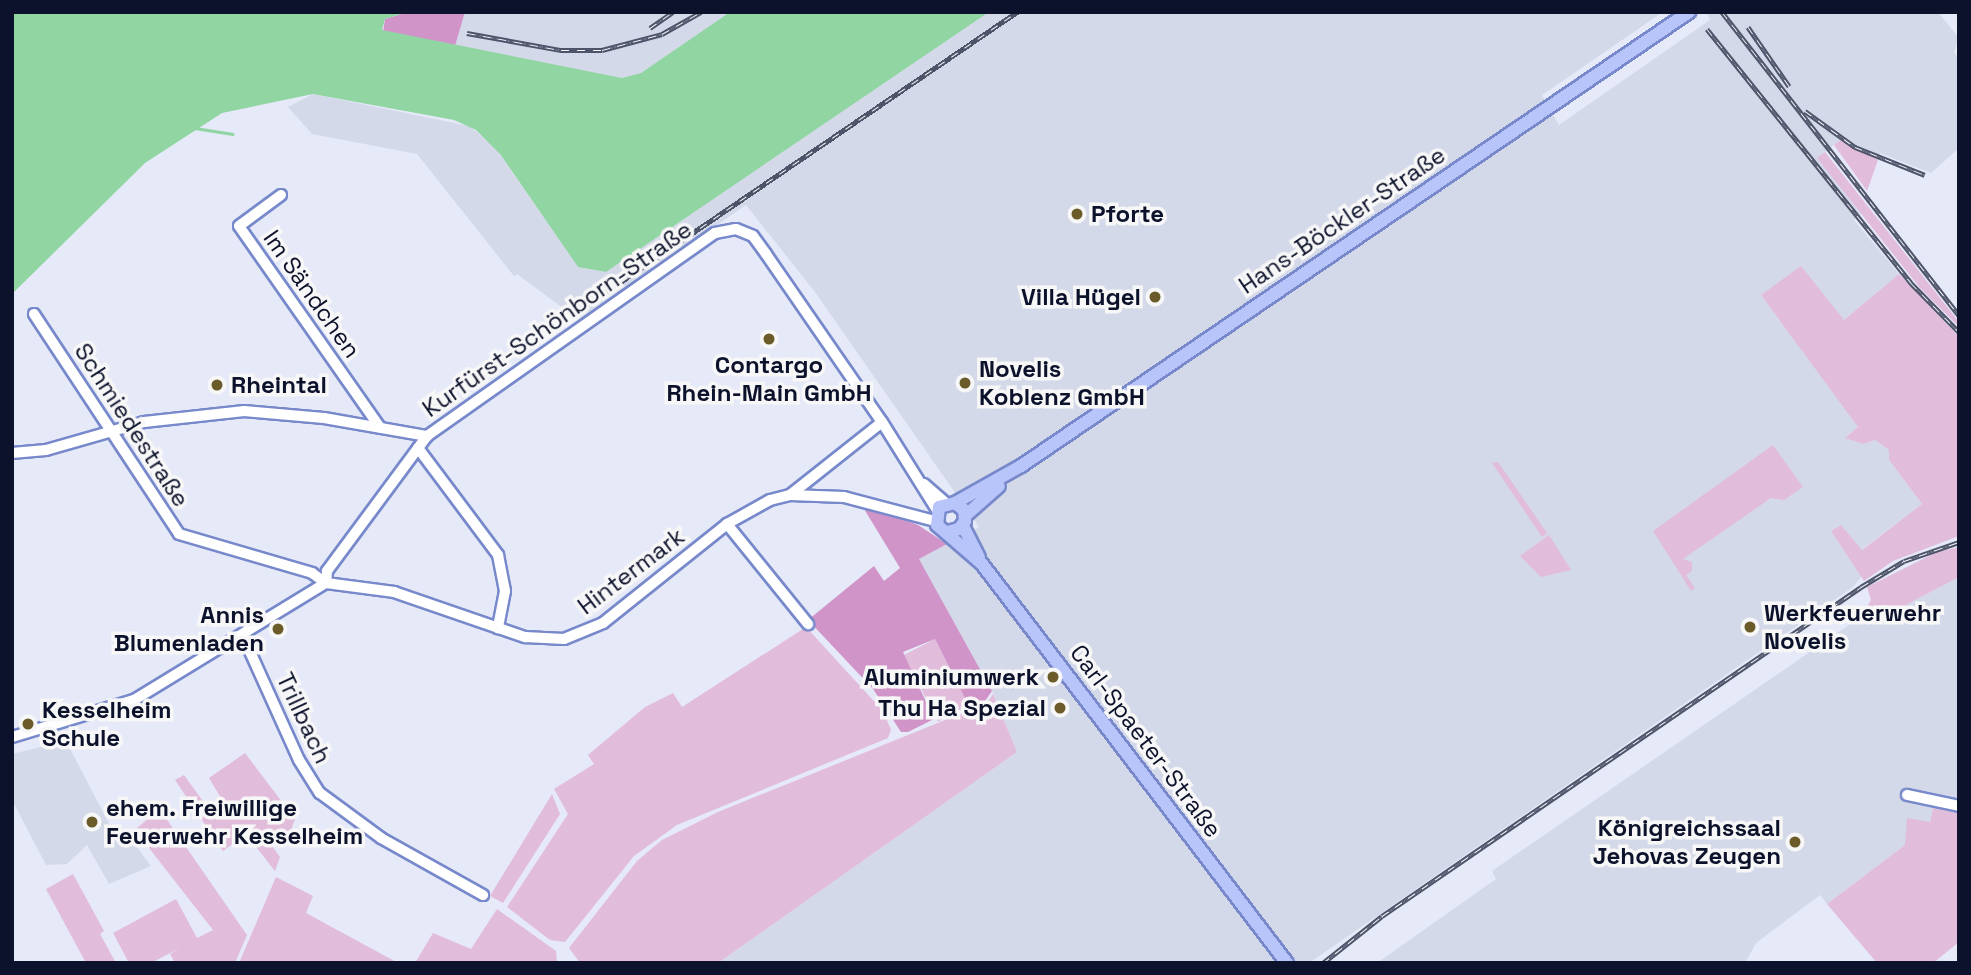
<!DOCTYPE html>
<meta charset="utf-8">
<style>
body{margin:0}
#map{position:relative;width:1971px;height:975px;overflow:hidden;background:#e5e9f8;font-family:"Space Grotesk",sans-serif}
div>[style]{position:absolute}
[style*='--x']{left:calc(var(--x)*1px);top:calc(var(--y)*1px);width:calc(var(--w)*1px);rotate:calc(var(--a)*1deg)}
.built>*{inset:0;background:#d4d9e9}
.green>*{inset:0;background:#e2bcdb;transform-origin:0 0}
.forest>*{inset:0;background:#d194c8}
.water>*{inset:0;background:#91d5a3}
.stream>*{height:2.5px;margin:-1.25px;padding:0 1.25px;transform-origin:1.25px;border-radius:1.25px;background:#91d5a3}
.roads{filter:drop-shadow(2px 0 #7789cb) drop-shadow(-2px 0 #7789cb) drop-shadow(0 2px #7789cb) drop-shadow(0 -2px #7789cb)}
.minor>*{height:10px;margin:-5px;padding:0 5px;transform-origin:5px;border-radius:5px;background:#fff}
.major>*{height:12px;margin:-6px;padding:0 6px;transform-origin:6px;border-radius:6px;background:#b8c5fa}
.rail>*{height:5px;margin-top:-2.5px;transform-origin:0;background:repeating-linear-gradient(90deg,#f7f7f7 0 8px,#4d5369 0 16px);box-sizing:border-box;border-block:2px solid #4d5369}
.dots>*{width:19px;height:19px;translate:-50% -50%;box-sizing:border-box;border:4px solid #f7f7f7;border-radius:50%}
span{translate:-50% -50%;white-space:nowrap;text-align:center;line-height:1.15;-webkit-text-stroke:7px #f7f7f7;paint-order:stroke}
.poi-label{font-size:24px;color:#0c122b;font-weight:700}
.left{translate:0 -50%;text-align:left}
.right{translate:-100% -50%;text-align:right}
.street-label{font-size:24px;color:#0c122b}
.frame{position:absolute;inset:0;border:14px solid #0c122b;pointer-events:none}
</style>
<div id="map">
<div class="built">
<i style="clip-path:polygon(465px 12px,730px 12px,641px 73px,622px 78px,455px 46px)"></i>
<i style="clip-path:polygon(989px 12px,1663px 12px,1542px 95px,1559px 125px,1710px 20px,1706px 12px,1938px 12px,1959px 38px,1954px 52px,1959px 59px,1959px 148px,1931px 173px,1880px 153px,1878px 160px,1840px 140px,1818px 158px,1861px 214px,1854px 220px,1899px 274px,1844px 320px,1761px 295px,1859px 427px,1846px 437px,1875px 440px,1889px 450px,1889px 460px,1922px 504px,1861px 550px,1841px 525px,1831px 531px,1862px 576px,1853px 587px,1309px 963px,718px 963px,1017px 752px,992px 691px,919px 559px,979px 527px,815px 292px,746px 205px,579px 320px,517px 274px,514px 276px,417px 154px,312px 134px,288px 107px,313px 94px,469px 126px,494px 146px,578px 267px,606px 272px)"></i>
<i style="clip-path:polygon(1959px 577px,1959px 813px,1933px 808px,1930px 822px,1905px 845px,1827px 904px,1820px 895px,1756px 943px,1745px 963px,1377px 963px,1496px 879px,1492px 871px,1862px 616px,1868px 625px)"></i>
<i style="clip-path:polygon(66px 741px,117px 839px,128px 835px,151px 866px,109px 884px,87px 845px,67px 864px,46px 865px,12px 800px,12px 754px)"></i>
</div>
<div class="green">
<i style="clip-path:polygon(1840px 140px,1878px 160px,1867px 191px,1834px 145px)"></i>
<i style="clip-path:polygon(1825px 152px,1959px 322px,1959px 327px,1920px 288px,1817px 158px)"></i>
<i style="clip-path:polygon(1801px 266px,1844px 320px,1899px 274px,1959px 337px,1959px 536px,1893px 561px,1864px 581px,1831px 531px,1841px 525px,1862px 550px,1922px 504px,1889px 460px,1889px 450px,1875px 440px,1863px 444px,1845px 438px,1858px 427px,1761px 295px)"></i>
<i style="clip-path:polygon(1773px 445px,1803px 487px,1784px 500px,1771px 498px,1683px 559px,1692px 562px,1692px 571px,1686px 575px,1695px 588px,1691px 591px,1653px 531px)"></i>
<i style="clip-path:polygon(1498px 462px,1547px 533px,1542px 537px,1492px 463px)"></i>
<i style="clip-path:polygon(1549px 535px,1571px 570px,1541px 577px,1520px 556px)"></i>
<i style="clip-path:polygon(1959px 547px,1959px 577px,1868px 625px,1862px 616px,1871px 600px,1867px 587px,1937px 552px)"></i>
<i style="clip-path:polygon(806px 627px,883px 711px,891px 730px,888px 738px,677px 825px,634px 856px,565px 942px,550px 940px,507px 907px,568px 814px,554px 789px,594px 764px,588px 755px,645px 707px,673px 693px,682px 707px)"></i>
<i style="left:935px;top:639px;width:75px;height:35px;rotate:63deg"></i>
<i style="clip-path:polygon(993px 694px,1017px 752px,718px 963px,580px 963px,569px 948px,637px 861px,662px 840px,718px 812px,987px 703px)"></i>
<i style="clip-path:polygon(245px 753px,295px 819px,285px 846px,278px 836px,272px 846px,280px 857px,275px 871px,246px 834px,223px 851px,175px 780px,184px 775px,207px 807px,221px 798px,209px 778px)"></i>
<i style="clip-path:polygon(552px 794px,560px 814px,503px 903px,490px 896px)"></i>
<i style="clip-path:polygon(154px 801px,247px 935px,235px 963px,175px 963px,170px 954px,182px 947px,151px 963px,129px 963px,113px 933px,176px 899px,197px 938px,213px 930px,135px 830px,150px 817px,144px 807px)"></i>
<i style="clip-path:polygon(1933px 808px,1959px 813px,1959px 942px,1933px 963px,1877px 963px,1827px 904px,1905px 845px,1907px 818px,1930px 822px)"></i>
<i style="clip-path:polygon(73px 874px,104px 931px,100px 934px,116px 963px,86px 963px,46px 889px)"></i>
<i style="clip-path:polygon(276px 877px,313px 896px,306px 913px,398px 963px,239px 963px)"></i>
<i style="clip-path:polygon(497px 909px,556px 951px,557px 963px,415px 963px,433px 933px,471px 949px)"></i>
</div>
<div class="forest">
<i style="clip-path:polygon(408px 12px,465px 12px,455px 46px,383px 32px,385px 19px)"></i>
<i style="clip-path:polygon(861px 504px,918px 525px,947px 544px,919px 559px,992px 691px,985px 701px,969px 706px,935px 639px,903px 652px,934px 719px,908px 732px,901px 732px,873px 689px,808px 620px,874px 566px,884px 581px,900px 568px)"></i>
</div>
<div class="water">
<i style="clip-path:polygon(12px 12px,408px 12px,385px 19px,382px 30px,622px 78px,641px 73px,730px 12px,989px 12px,606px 272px,578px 267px,500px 154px,476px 130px,454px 120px,313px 94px,222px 113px,145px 163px,12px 294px)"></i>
</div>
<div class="stream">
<i style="--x:195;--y:128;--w:38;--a:9"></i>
</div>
<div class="roads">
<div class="minor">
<i style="--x:281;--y:195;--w:52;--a:143.6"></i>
<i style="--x:239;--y:226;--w:246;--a:55"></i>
<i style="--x:34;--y:314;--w:263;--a:56.6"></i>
<i style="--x:179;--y:534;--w:139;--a:16.3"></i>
<i style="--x:312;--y:573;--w:17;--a:36"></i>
<i style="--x:418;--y:448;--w:134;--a:53.2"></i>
<i style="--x:498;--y:555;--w:37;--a:79"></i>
<i style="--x:505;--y:591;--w:38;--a:101"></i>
<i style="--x:12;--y:453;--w:34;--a:-5"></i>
<i style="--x:46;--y:450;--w:102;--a:-15.9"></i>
<i style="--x:144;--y:422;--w:101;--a:-6.3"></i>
<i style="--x:244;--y:411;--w:80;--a:5"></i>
<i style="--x:324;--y:418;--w:105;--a:9.9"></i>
<i style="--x:924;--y:484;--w:29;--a:41"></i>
<i style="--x:790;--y:495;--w:117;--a:-38.4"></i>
<i style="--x:727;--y:524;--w:129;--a:51"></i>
<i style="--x:326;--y:583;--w:12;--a:-85"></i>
<i style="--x:327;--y:571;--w:168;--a:-53.5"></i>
<i style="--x:427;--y:436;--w:352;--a:-35.2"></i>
<i style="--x:715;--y:233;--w:21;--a:-11"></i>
<i style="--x:736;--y:229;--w:18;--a:22"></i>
<i style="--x:753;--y:236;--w:22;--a:54"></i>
<i style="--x:766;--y:254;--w:204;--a:55.4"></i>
<i style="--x:882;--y:422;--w:104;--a:58"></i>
<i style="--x:243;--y:636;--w:136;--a:65.7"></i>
<i style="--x:299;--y:760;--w:39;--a:58"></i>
<i style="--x:320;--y:793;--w:76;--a:36.4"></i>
<i style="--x:381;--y:838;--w:117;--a:29.2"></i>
<i style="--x:12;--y:737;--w:127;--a:-16.9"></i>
<i style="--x:134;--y:700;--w:225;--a:-31.4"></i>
<i style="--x:326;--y:583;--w:69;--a:7.5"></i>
<i style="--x:394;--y:592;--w:139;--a:19"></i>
<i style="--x:525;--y:637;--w:39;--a:3"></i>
<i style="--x:564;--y:639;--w:42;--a:-22.3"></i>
<i style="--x:603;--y:623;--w:159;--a:-38.6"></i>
<i style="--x:727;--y:524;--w:49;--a:-29.2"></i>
<i style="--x:770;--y:500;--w:21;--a:-14"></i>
<i style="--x:790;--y:495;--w:54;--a:2.1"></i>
<i style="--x:844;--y:497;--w:94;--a:14.8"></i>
<i style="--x:1907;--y:795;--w:53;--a:11.9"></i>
</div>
<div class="major">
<i style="--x:955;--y:503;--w:76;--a:-29.3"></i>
<i style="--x:1021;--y:466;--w:808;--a:-34.2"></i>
<i style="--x:965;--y:516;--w:45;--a:-41.4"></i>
<i style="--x:963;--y:526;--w:35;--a:63"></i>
<i style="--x:947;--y:532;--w:12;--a:-14"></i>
<i style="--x:959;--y:529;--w:10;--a:-53"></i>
<i style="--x:965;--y:521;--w:11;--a:-95"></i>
<i style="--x:964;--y:510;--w:11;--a:-142"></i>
<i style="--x:955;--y:503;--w:16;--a:166"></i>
<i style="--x:939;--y:507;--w:18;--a:96"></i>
<i style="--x:937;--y:525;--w:60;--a:40.9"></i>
<i style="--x:982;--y:564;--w:502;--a:52.61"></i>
</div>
</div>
<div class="rail">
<i style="--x:1722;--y:12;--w:385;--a:52"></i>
<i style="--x:1748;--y:27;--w:72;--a:55.2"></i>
<i style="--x:650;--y:28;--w:28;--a:-35"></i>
<i style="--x:1707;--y:29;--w:326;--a:51.2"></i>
<i style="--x:1911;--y:283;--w:69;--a:45.6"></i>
<i style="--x:467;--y:33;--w:96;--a:10.3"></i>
<i style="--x:561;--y:50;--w:41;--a:0"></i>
<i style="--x:602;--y:50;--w:62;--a:-14.9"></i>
<i style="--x:662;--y:34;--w:45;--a:-29.4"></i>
<i style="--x:1805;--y:111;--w:62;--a:35.8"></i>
<i style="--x:1855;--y:147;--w:75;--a:21.8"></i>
<i style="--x:581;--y:309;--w:528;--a:-34.26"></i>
<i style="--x:1323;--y:963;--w:75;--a:-38.5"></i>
<i style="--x:1382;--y:916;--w:581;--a:-34.48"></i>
<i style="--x:1861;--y:587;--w:50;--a:-31.2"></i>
<i style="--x:1904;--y:561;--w:58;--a:-19.1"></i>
</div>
<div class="dots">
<i style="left:1077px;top:214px;background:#6b5b29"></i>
<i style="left:1155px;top:297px;background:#6b5b29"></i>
<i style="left:769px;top:339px;background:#6b5b29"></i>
<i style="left:965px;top:383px;background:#6b5b29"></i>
<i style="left:217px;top:385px;background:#6b5b29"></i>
<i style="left:1750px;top:627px;background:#6b5b29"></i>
<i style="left:278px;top:629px;background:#6b5b29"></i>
<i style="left:1053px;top:677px;background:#6b5b29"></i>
<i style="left:1060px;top:708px;background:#6b5b29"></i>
<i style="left:28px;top:724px;background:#6b5b29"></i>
<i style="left:92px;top:822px;background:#6b5b29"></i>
<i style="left:1795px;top:842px;background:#6b5b29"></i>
</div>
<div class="poi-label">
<span class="left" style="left:1091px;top:214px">Pforte</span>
<span class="right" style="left:1141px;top:297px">Villa Hügel</span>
<span style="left:769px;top:379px">Contargo<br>Rhein-Main GmbH</span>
<span class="left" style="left:979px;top:383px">Novelis<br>Koblenz GmbH</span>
<span class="left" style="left:231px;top:385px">Rheintal</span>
<span class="left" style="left:1764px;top:627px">Werkfeuerwehr<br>Novelis</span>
<span class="right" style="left:264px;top:629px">Annis<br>Blumenladen</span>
<span class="right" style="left:1039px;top:677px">Aluminiumwerk</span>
<span class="right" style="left:1046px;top:708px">Thu Ha Spezial</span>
<span class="left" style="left:42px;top:724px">Kesselheim<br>Schule</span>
<span class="left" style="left:106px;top:822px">ehem. Freiwillige<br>Feuerwehr Kesselheim</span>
<span class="right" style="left:1781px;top:842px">Königreichssaal<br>Jehovas Zeugen</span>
</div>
<div class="street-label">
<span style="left:1342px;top:220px;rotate:-34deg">Hans-Böckler-Straße</span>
<span style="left:312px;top:294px;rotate:55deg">Im Sändchen</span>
<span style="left:557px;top:319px;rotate:-35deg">Kurfürst-Schönborn-Straße</span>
<span style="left:132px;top:425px;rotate:57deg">Schmiedestraße</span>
<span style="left:631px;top:571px;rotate:-37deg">Hintermark</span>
<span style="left:304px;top:718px;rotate:65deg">Trillbach</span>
<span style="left:1146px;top:741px;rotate:53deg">Carl-Spaeter-Straße</span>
</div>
<div class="frame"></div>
</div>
